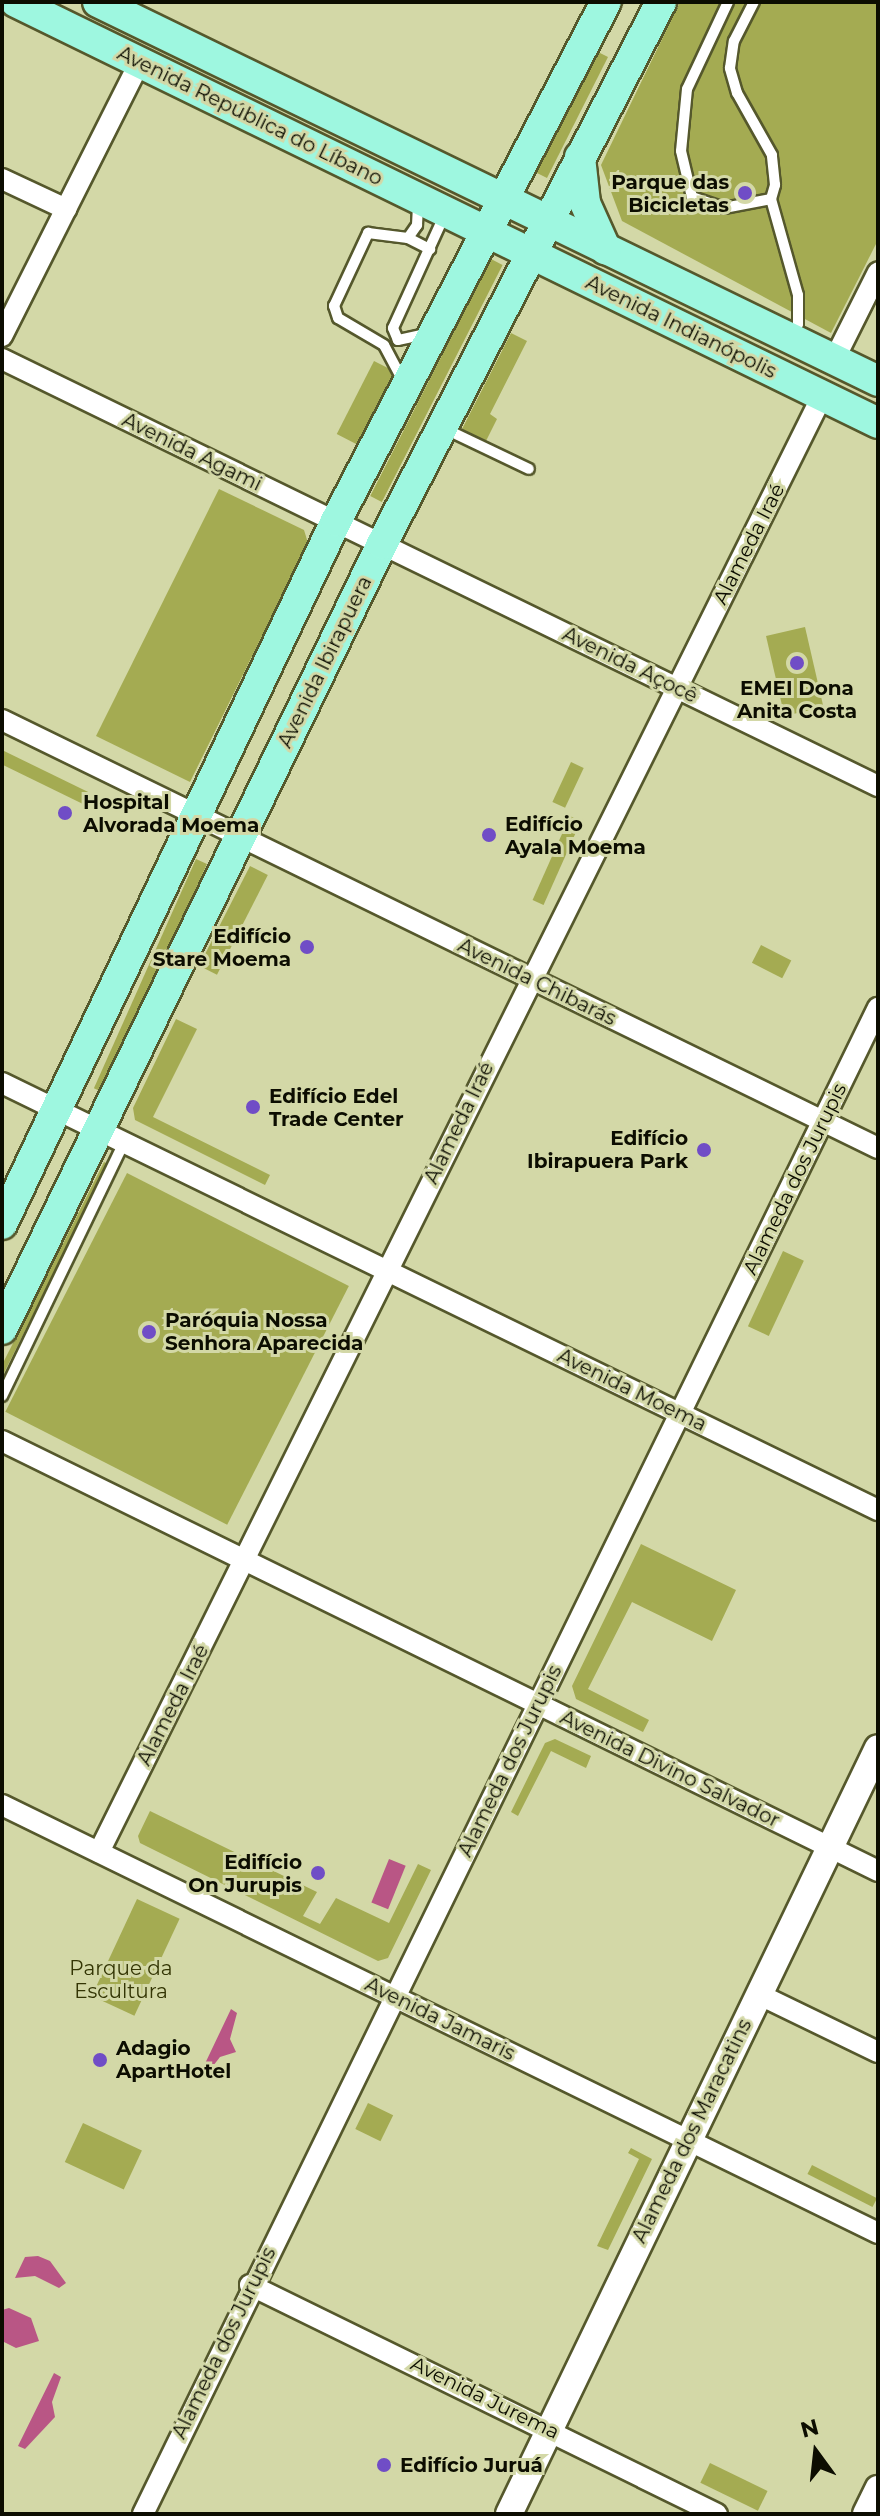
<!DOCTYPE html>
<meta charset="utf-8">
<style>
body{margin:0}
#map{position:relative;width:880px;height:2516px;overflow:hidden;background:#d3d8a7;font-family:Montserrat,sans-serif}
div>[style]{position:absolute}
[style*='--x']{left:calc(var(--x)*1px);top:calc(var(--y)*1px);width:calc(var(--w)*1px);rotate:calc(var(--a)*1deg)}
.green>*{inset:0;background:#a4ab52;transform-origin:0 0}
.water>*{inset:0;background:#b95685;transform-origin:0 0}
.roads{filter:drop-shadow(2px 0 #55582c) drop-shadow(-2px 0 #55582c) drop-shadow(0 2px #55582c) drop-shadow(0 -2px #55582c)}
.lane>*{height:10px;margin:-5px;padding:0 5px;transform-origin:5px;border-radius:5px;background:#fff}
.street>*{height:20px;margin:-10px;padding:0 10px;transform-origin:10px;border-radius:10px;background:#fff}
.secondary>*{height:26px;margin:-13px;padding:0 13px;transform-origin:13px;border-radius:13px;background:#fff}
.primary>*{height:30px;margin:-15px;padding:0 15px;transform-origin:15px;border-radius:15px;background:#9ef7e0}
.dots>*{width:22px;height:22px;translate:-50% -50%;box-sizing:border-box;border:4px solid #d3d8a7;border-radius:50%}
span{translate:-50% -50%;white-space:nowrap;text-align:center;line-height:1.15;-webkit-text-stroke:6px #d3d8a7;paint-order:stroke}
.street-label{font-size:20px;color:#0c0d01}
.poi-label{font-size:20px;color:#0c0d01;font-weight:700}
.right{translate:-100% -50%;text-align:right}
.left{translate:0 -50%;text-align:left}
.park-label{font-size:20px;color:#333504}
.frame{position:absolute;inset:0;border:4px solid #0c0d01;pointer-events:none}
.north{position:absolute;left:776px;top:2412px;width:80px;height:80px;-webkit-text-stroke:6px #d3d8a7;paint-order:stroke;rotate:345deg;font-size:22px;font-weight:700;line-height:32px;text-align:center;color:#0c0d01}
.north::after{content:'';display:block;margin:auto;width:28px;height:36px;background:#0c0d01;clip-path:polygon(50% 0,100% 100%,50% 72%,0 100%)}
</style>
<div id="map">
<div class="green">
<i style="clip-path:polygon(680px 2px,878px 2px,878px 240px,831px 333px,622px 221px,601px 165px)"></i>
<i style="clip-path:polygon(598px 52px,608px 57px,547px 178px,535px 172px)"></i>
<i style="left:491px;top:259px;width:13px;height:266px;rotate:27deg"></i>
<i style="clip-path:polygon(511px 333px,527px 341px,490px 414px,497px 419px,485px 443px,461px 431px)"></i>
<i style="left:374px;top:361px;width:25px;height:82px;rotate:27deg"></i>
<i style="clip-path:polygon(219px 489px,304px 530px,308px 543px,190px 782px,96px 736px)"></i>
<i style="left:805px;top:627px;width:82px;height:40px;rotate:77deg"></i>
<i style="left:2px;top:750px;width:97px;height:13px;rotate:26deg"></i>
<i style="left:571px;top:762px;width:14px;height:44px;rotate:25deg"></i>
<i style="left:570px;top:816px;width:12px;height:92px;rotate:24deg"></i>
<i style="left:196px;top:859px;width:12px;height:251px;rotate:24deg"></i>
<i style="left:250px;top:866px;width:20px;height:112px;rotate:27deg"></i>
<i style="left:761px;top:945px;width:34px;height:20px;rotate:27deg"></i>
<i style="clip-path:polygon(176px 1019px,197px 1029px,153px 1117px,270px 1175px,265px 1185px,135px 1120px,133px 1108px)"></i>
<i style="clip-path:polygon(104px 1162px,108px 1164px,2px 1377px,2px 1365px)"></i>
<i style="left:127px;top:1173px;width:249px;height:268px;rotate:27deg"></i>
<i style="left:783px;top:1251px;width:23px;height:83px;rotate:25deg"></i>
<i style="clip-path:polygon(641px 1544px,736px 1590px,712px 1641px,632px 1602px,588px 1689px,649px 1720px,643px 1732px,576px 1699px,572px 1686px)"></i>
<i style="clip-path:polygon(555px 1739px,591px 1756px,586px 1768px,551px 1751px,518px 1816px,511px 1812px,545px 1743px)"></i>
<i style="clip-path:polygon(150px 1811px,317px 1892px,303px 1916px,320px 1924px,336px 1898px,389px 1923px,418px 1864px,431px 1870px,388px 1958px,378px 1961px,140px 1843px,138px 1836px)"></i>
<i style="left:137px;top:1899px;width:47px;height:107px;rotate:25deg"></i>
<i style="left:368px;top:2103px;width:28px;height:29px;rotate:26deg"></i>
<i style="left:83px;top:2123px;width:65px;height:43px;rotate:25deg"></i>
<i style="clip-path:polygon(631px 2148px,652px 2159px,608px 2250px,597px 2246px,639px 2159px,628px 2153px)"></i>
<i style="left:812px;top:2165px;width:73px;height:10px;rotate:27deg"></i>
<i style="left:710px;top:2463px;width:64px;height:22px;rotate:26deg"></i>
</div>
<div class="water">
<i style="left:389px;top:1859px;width:18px;height:47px;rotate:22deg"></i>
<i style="clip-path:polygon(231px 2009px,237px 2013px,230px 2039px,236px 2052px,220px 2057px,206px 2075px,201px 2072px)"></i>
<i style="clip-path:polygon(38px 2256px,50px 2261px,66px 2283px,59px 2288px,35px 2276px,15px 2278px,25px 2257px)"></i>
<i style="clip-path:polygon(9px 2308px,31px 2318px,39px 2341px,16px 2348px,2px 2341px,2px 2310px)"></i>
<i style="clip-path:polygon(54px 2373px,61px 2377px,52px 2402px,55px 2417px,25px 2449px,18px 2446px)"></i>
</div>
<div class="roads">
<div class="lane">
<i style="--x:728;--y:2;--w:96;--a:115.2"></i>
<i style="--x:687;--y:89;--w:62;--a:95.5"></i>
<i style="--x:681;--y:151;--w:47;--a:76.6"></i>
<i style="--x:692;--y:197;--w:34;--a:19"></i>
<i style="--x:724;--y:208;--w:48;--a:-10.8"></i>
<i style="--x:771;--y:199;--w:15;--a:-74"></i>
<i style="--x:775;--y:185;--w:30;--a:-96"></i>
<i style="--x:772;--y:155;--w:71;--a:-119.4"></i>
<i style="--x:737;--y:93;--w:26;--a:-106"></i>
<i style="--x:730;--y:68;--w:27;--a:-82"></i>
<i style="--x:734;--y:41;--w:44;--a:-62.9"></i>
<i style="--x:771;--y:199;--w:100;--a:74.3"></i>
<i style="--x:798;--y:295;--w:29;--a:90"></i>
<i style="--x:798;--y:324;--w:13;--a:117"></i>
<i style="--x:408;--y:238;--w:25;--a:27"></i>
<i style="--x:426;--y:334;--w:29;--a:168"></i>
<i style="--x:398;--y:340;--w:13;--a:-113"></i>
<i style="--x:393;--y:328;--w:125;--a:-65.5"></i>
<i style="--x:402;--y:379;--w:38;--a:-118"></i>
<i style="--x:384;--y:345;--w:53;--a:-149.6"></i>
<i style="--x:338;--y:318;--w:13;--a:-108"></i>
<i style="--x:334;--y:306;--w:81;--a:-65"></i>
<i style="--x:368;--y:233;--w:40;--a:7.1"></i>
<i style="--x:408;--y:238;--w:16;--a:-55"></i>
<i style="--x:417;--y:225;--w:22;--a:-87"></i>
<i style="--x:443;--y:428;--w:95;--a:25.5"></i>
<i style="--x:2;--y:1396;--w:281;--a:-64.3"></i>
</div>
<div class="street">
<i style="--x:2;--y:179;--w:71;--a:25.1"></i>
<i style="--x:2;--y:336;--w:307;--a:-63.3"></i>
<i style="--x:2;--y:359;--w:975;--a:25.99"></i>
<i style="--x:834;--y:360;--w:98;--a:-63.4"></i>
<i style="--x:2;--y:720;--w:975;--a:26.04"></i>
<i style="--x:2;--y:1083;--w:975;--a:25.99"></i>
<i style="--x:2;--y:1441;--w:976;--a:26.14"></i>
<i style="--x:2;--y:1805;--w:975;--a:26.04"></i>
<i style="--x:99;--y:1852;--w:1626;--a:-63.59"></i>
<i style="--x:758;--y:1994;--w:133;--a:25.8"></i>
<i style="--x:250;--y:2285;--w:520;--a:26.12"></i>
<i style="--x:143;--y:2514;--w:1676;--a:-63.99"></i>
</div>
<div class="secondary">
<i style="--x:509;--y:2514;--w:850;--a:-64.28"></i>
<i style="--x:866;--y:2514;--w:28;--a:-64"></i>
</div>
<div class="primary">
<i style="--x:16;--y:2;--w:959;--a:26.03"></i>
<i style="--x:98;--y:2;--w:867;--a:25.91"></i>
<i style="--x:580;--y:157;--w:46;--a:83.8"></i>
<i style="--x:585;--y:203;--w:51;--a:65.9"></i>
<i style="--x:2;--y:1224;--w:778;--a:-64.59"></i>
<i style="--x:336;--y:521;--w:585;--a:-62.52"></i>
<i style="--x:2;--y:1329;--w:872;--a:-64.17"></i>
<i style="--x:382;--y:544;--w:610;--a:-62.76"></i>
</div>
</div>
<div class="dots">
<i style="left:745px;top:193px;background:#704dc6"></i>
<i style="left:797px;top:663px;background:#704dc6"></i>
<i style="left:65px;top:813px;background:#704dc6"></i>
<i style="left:489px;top:835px;background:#704dc6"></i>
<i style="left:307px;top:947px;background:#704dc6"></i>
<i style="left:253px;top:1107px;background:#704dc6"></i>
<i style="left:704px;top:1150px;background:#704dc6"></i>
<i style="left:149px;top:1332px;background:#704dc6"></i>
<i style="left:318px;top:1873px;background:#704dc6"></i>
<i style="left:100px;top:2060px;background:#704dc6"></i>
<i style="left:384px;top:2465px;background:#704dc6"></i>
</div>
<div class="street-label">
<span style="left:250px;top:116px;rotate:26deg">Avenida República do Líbano</span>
<span style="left:681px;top:327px;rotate:26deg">Avenida Indianópolis</span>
<span style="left:192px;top:452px;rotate:26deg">Avenida Agami</span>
<span style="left:749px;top:544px;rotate:-63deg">Alameda Iraé</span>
<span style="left:325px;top:662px;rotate:-64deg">Avenida Ibirapuera</span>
<span style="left:630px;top:665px;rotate:26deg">Avenida Açocê</span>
<span style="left:537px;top:982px;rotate:26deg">Avenida Chibarás</span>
<span style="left:459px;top:1123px;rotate:-64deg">Alameda Iraé</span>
<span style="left:795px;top:1179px;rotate:-64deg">Alameda dos Jurupis</span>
<span style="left:632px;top:1390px;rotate:26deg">Avenida Moema</span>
<span style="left:173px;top:1705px;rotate:-63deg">Alameda Iraé</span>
<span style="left:510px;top:1761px;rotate:-64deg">Alameda dos Jurupis</span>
<span style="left:670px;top:1769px;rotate:26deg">Avenida Divino Salvador</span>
<span style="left:440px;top:2019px;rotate:26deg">Avenida Jamaris</span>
<span style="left:692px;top:2131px;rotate:-64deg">Alameda dos Maracatins</span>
<span style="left:224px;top:2343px;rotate:-64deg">Alameda dos Jurupis</span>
<span style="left:485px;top:2398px;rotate:26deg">Avenida Jurema</span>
</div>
<div class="poi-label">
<span class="right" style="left:729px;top:194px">Parque das<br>Bicicletas</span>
<span style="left:797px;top:700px">EMEI Dona<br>Anita Costa</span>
<span class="left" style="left:83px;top:814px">Hospital<br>Alvorada Moema</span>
<span class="left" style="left:505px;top:836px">Edifício<br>Ayala Moema</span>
<span class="right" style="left:291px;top:948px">Edifício<br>Stare Moema</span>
<span class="left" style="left:269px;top:1108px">Edifício Edel<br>Trade Center</span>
<span class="right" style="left:688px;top:1150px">Edifício<br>Ibirapuera Park</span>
<span class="left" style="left:165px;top:1332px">Paróquia Nossa<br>Senhora Aparecida</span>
<span class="right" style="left:302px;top:1874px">Edifício<br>On Jurupis</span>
<span class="left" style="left:116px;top:2060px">Adagio<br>ApartHotel</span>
<span class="left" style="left:400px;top:2465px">Edifício Juruá</span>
</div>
<div class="park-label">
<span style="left:121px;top:1980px">Parque da<br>Escultura</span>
</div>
<div class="frame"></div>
<div class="north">N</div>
</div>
